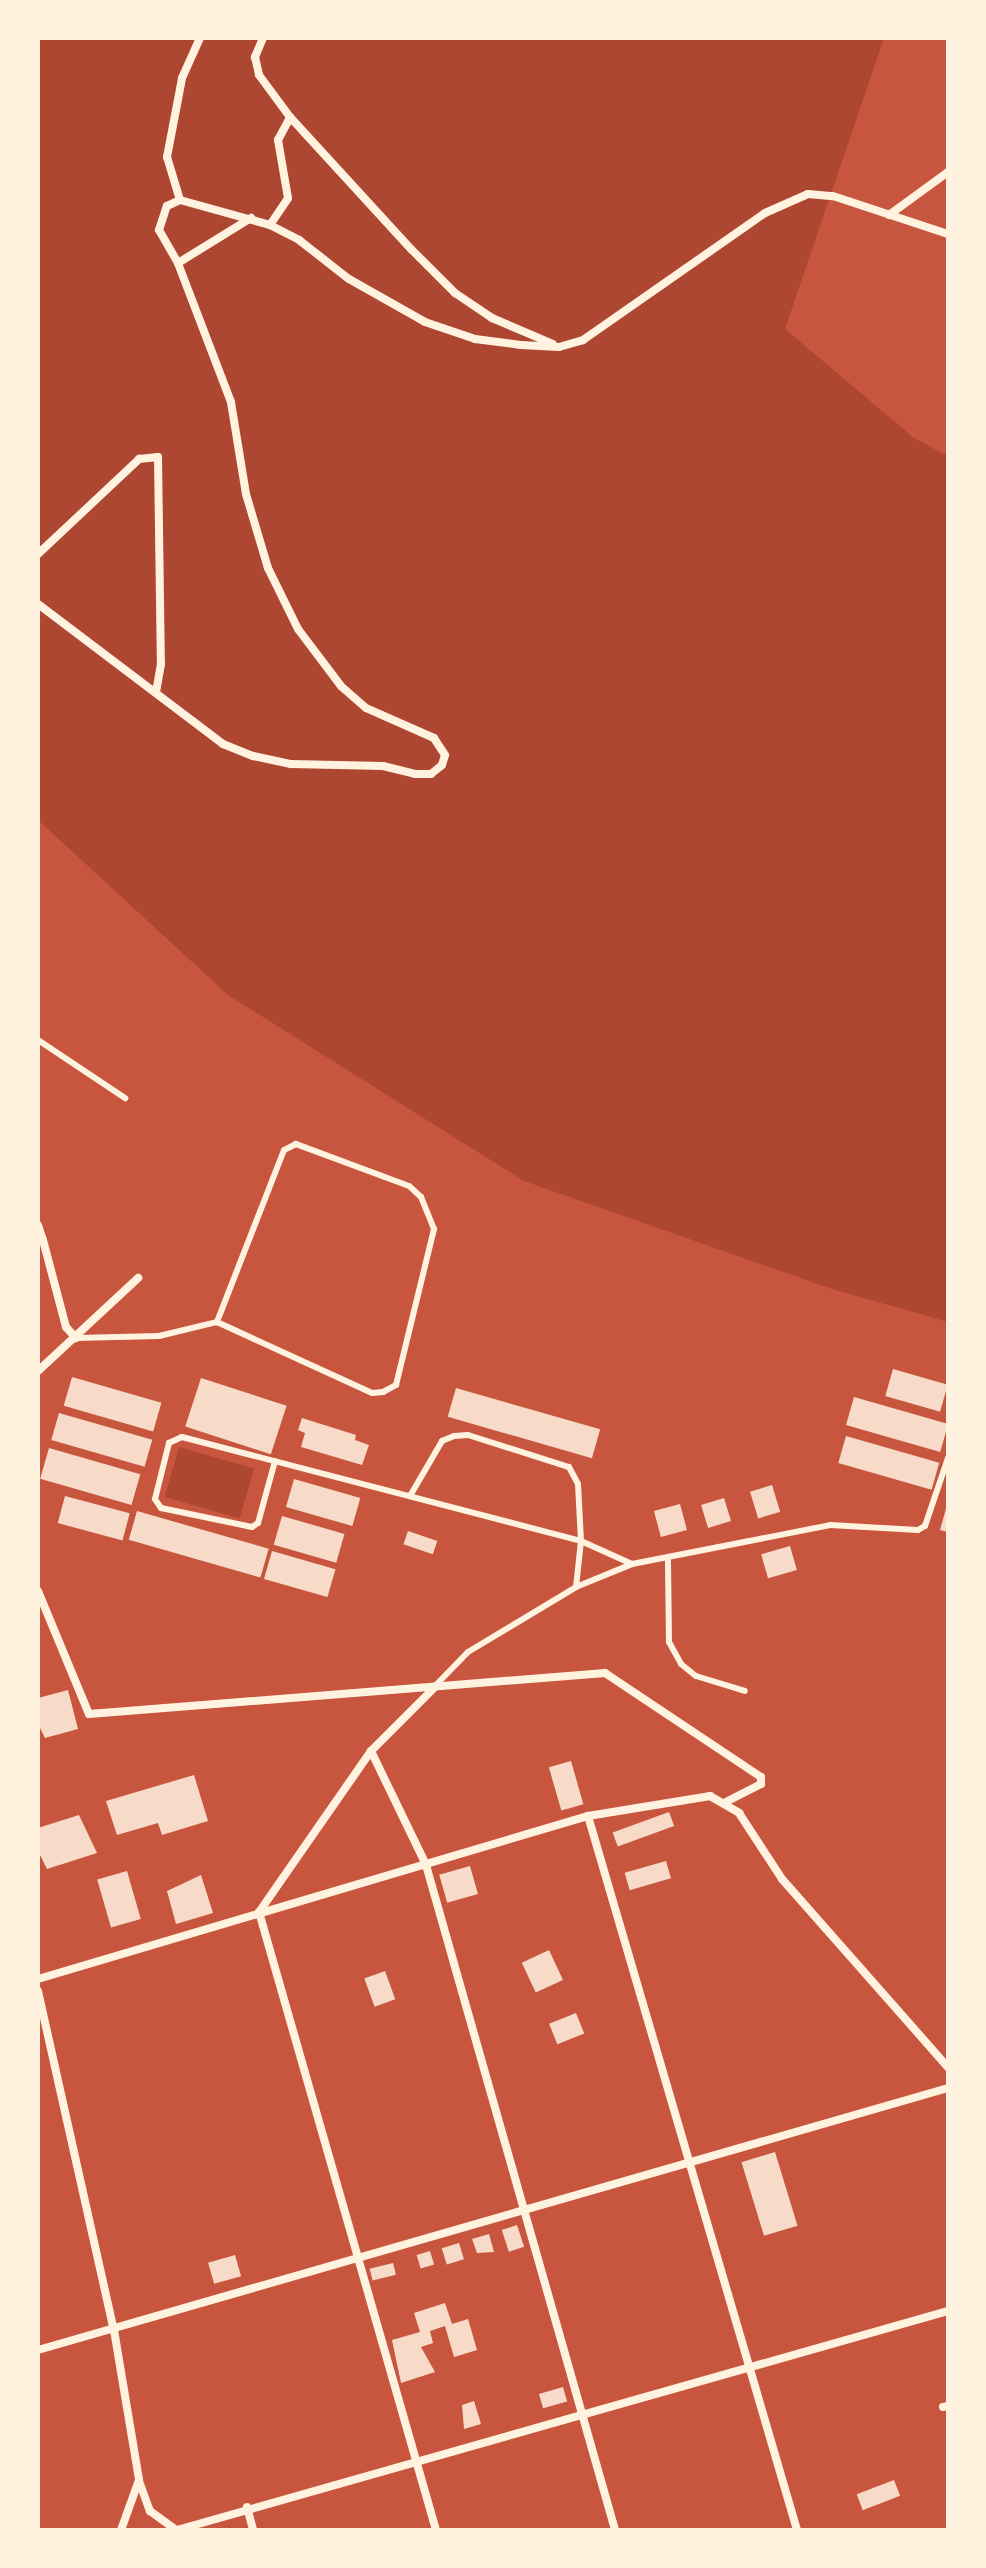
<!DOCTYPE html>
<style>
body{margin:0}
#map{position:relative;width:986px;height:2568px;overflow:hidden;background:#c8553d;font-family:"Noto Sans",sans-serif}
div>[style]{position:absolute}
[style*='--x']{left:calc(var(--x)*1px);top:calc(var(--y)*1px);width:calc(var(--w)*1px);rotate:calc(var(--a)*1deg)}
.green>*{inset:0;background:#ae4732;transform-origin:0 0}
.building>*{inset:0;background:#f7dbc8;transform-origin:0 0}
.service>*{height:6px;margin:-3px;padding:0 3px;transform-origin:3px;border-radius:3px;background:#fff3e0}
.minor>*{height:8px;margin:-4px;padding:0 4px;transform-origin:4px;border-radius:4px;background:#fff3e0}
span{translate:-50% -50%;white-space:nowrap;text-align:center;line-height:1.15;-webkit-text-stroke:7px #fff3e0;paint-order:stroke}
.frame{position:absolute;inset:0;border:40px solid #fff3e0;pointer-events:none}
</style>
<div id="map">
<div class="green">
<i style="clip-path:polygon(38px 38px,884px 38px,785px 329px,914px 438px,948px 456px,948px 1322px,832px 1289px,524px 1181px,228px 995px,38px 820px)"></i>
<i style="left:179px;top:1447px;width:78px;height:52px;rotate:16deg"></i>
</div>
<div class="building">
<i style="left:893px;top:1369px;width:57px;height:28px;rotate:16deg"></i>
<i style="left:72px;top:1377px;width:93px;height:30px;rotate:16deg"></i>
<i style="left:201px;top:1378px;width:90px;height:51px;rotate:18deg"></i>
<i style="left:456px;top:1388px;width:150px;height:30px;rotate:16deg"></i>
<i style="left:854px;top:1397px;width:98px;height:29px;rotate:16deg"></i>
<i style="left:59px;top:1413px;width:97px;height:28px;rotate:16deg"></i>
<i style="clip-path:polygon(302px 1418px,356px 1435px,355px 1440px,369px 1445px,362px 1465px,301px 1447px,305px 1433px,298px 1430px)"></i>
<i style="left:846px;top:1436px;width:97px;height:28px;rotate:16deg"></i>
<i style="left:49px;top:1448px;width:95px;height:32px;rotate:16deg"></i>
<i style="left:294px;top:1479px;width:69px;height:29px;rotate:16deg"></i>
<i style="left:772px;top:1485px;width:28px;height:23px;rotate:73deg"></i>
<i style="left:65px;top:1496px;width:67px;height:28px;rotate:15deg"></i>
<i style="left:724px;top:1498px;width:24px;height:24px;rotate:73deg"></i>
<i style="left:680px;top:1504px;width:27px;height:27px;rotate:75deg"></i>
<i style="clip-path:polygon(947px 1505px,948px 1506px,948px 1532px,940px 1530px)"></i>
<i style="left:137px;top:1511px;width:137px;height:30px;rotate:16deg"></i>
<i style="left:282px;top:1516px;width:65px;height:30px;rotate:16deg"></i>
<i style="left:408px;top:1531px;width:31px;height:14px;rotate:19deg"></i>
<i style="left:790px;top:1546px;width:25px;height:30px;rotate:74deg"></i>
<i style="left:272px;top:1551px;width:66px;height:29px;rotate:16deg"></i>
<i style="clip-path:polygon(68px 1690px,78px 1729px,45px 1738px,38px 1724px,38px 1698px)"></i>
<i style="left:571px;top:1761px;width:45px;height:23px;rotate:74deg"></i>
<i style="clip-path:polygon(194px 1775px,208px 1821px,162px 1835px,158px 1823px,117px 1835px,106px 1801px)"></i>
<i style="left:669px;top:1812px;width:15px;height:60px;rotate:70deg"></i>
<i style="clip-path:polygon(79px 1815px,97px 1853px,47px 1869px,38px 1851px,38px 1828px)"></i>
<i style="left:666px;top:1861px;width:18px;height:43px;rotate:74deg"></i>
<i style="left:470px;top:1866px;width:29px;height:32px;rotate:74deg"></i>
<i style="left:127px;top:1871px;width:50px;height:31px;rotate:74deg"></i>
<i style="clip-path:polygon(201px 1875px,213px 1913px,176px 1924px,167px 1891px)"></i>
<i style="left:549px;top:1950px;width:33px;height:30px;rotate:65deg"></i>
<i style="left:385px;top:1971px;width:30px;height:22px;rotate:70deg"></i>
<i style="left:576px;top:2013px;width:22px;height:29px;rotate:68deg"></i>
<i style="left:775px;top:2152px;width:77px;height:35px;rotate:73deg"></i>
<i style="left:517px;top:2225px;width:23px;height:16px;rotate:72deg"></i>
<i style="clip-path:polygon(489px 2234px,494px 2252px,477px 2253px,472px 2239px)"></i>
<i style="left:459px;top:2243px;width:17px;height:18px;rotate:73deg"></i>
<i style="left:430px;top:2251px;width:14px;height:14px;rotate:73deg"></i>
<i style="left:235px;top:2255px;width:22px;height:28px;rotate:74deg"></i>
<i style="left:393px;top:2263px;width:12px;height:24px;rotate:76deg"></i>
<i style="clip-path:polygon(445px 2303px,452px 2324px,468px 2319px,477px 2350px,454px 2357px,445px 2326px,430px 2331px,433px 2343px,421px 2347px,435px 2372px,401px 2383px,392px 2340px,420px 2332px,414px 2313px)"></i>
<i style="left:563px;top:2387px;width:15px;height:25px;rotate:74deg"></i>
<i style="clip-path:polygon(474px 2401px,481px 2424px,464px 2429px,462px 2405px)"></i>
<i style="left:894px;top:2480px;width:17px;height:40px;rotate:69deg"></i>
</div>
<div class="service">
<i style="--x:38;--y:1040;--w:105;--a:33.7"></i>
<i style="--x:76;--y:1338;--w:83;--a:-1.4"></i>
<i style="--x:159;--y:1336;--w:60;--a:-13.6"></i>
<i style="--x:217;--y:1322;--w:170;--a:24.6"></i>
<i style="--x:372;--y:1393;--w:11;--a:-5"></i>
<i style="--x:383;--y:1392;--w:15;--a:-28"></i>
<i style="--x:396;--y:1385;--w:161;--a:-76.3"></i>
<i style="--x:434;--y:1229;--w:35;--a:-112"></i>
<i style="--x:421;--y:1197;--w:16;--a:-137"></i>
<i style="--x:409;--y:1186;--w:121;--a:-159.6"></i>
<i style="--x:296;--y:1144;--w:13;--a:153"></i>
<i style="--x:284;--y:1150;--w:185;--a:111.3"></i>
<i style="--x:275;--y:1461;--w:64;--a:105.3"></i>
<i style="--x:258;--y:1523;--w:7;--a:146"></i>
<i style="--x:252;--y:1527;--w:93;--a:-168.2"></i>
<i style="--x:161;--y:1508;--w:11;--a:-124"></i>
<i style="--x:155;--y:1499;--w:58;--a:-76"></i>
<i style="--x:169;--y:1443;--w:14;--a:-25"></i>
<i style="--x:182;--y:1437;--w:412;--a:14.6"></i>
<i style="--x:581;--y:1541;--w:56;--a:24.3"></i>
<i style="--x:410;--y:1496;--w:64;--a:-59.8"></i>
<i style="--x:442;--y:1441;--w:13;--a:-23"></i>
<i style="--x:454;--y:1436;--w:14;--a:-4"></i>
<i style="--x:468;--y:1435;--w:106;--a:17.6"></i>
<i style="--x:569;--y:1467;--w:19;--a:62"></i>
<i style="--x:578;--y:1484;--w:57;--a:87"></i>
<i style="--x:581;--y:1541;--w:46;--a:96.2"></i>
<i style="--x:668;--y:1561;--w:81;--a:89.3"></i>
<i style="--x:669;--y:1642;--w:25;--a:61"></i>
<i style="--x:681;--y:1664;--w:19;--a:39"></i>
<i style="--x:696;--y:1676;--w:51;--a:17"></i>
<i style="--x:435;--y:1686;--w:47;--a:-45.9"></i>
<i style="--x:468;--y:1652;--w:126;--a:-31"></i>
<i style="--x:576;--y:1587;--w:61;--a:-22.3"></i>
<i style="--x:632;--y:1564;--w:202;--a:-11.1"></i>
<i style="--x:830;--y:1525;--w:88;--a:3.3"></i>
<i style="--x:918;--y:1530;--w:8;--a:-30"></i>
<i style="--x:925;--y:1526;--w:72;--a:-71.3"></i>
</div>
<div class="minor">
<i style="--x:263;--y:38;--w:21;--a:113"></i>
<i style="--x:255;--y:57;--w:18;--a:77"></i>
<i style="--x:259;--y:75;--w:52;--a:53.6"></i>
<i style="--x:290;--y:117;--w:180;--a:47.5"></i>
<i style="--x:412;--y:250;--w:61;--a:45"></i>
<i style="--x:455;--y:293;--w:45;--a:34"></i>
<i style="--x:492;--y:318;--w:66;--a:23.1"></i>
<i style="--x:180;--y:200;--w:45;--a:-106.8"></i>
<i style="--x:167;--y:157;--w:80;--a:-79.2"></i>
<i style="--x:182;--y:78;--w:44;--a:-65.8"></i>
<i style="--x:889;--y:215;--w:73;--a:-36.1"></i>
<i style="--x:270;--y:225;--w:32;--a:-56"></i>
<i style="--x:288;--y:198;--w:59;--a:-99.8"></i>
<i style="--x:278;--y:140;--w:26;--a:-62"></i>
<i style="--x:178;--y:263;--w:86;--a:-31.7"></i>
<i style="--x:38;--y:554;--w:139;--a:-43.2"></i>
<i style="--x:139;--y:459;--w:19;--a:-6"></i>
<i style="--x:158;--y:457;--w:207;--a:89.2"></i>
<i style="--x:161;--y:664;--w:28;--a:100"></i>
<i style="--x:38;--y:604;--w:232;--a:37.1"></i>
<i style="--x:223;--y:744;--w:32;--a:22"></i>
<i style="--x:253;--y:756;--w:39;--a:12"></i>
<i style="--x:291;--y:764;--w:92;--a:1.2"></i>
<i style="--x:383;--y:766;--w:33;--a:14"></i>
<i style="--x:415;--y:774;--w:16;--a:0"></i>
<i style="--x:431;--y:774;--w:14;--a:-39"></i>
<i style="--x:442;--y:765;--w:10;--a:-73"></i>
<i style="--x:445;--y:755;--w:20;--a:-123"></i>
<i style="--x:434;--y:738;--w:74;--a:-156.2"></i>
<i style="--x:366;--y:708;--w:33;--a:-139"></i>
<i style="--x:341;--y:686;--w:71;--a:-127"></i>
<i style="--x:298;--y:629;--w:68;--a:-116.2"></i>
<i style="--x:268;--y:568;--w:77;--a:-106.6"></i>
<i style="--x:246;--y:494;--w:93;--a:-99.3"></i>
<i style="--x:231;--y:402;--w:149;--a:-110.9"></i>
<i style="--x:178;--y:263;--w:38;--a:-120"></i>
<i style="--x:159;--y:230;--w:25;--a:-72"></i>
<i style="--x:167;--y:206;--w:14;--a:-25"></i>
<i style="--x:180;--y:200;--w:93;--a:15.5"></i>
<i style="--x:270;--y:225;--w:33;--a:27"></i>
<i style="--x:299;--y:240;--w:63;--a:38"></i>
<i style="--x:349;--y:279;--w:87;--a:29.5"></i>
<i style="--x:425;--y:322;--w:53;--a:18.8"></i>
<i style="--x:475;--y:339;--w:46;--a:7.4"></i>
<i style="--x:521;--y:345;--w:38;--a:3"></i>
<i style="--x:559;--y:347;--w:25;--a:-16"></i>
<i style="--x:583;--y:340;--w:222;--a:-34.9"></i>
<i style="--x:765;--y:213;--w:47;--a:-23.8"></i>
<i style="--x:808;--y:194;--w:25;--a:5"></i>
<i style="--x:833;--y:196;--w:121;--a:18.3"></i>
<i style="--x:38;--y:1225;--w:16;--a:72"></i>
<i style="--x:43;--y:1240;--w:4;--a:166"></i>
<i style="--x:43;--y:1240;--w:90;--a:75.2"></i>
<i style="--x:66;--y:1327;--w:15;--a:48"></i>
<i style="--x:38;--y:1371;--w:137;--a:-42.9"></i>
<i style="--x:38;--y:1591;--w:133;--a:67.5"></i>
<i style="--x:89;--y:1714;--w:518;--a:-4.54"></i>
<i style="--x:605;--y:1673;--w:187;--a:33.7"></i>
<i style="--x:761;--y:1777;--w:7;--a:90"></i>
<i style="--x:761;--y:1784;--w:39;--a:153"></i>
<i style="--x:435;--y:1687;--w:91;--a:135"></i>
<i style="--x:371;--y:1751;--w:196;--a:124.8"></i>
<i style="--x:259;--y:1912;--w:643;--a:74.02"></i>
<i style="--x:371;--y:1751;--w:127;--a:64.2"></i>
<i style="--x:426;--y:1865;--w:691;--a:74.13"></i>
<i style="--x:588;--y:1816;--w:744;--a:73.68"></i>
<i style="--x:38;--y:1979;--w:574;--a:-16.51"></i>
<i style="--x:588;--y:1816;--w:124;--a:-9.3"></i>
<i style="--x:710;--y:1796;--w:34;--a:30"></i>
<i style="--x:739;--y:1813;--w:79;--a:56.9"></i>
<i style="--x:782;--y:1879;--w:251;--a:48.6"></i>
<i style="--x:38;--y:1991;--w:347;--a:77.4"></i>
<i style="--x:114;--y:2330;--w:152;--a:80.5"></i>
<i style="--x:139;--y:2480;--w:53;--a:109.8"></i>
<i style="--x:38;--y:2350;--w:947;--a:-16.06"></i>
<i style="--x:943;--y:2407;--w:5;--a:-11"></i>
<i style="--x:139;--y:2481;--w:32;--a:70"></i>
<i style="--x:150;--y:2511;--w:32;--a:36"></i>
<i style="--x:247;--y:2507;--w:24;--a:75"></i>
<i style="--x:177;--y:2530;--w:801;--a:-15.86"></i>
</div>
<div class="frame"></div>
</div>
